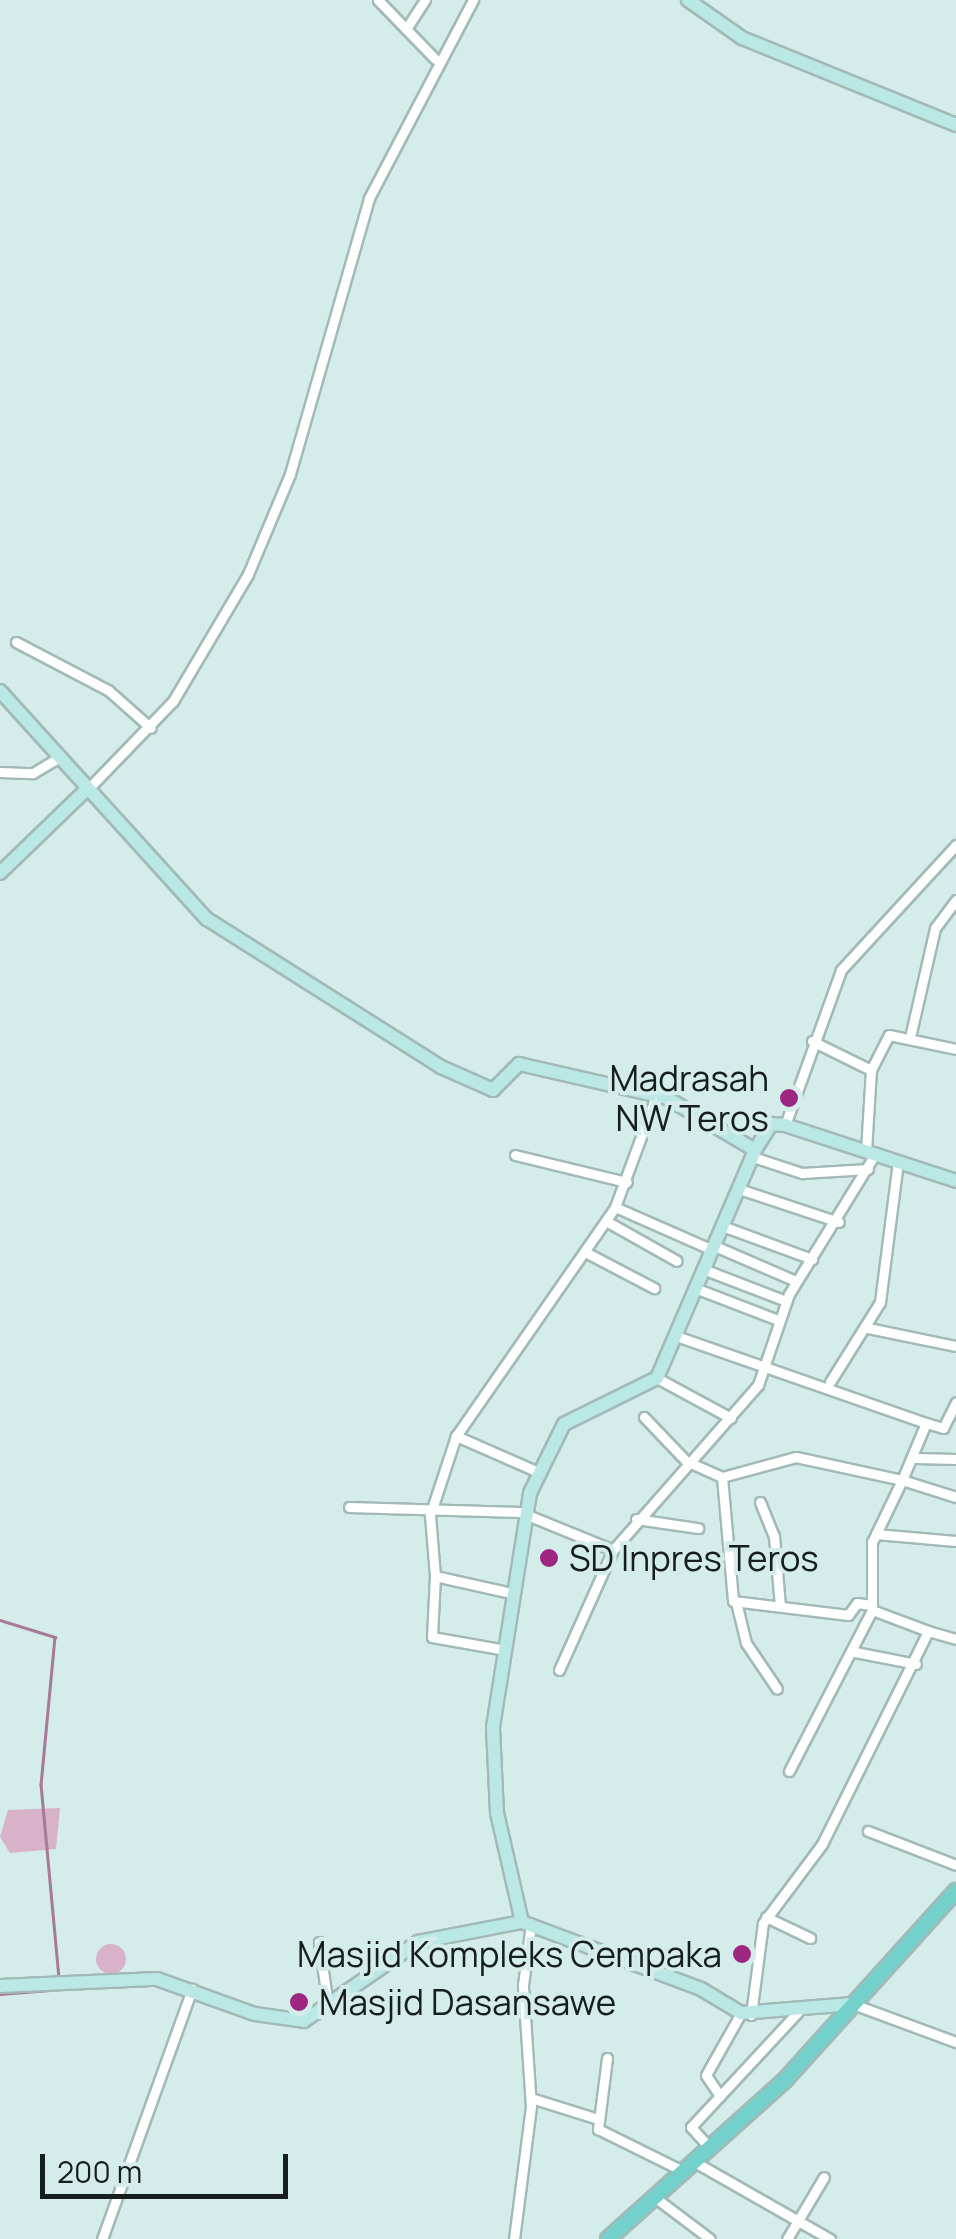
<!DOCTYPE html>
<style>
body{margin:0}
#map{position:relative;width:956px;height:2239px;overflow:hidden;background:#d4edeb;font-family:Manrope,sans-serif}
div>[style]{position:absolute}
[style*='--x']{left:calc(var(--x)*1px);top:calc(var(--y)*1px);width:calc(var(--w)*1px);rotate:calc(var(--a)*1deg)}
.green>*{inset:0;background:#d7b2c9}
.round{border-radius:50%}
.stream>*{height:2.5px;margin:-1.25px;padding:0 1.25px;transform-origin:1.25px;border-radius:1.25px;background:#a87998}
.roads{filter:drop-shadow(2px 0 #a2bab7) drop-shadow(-2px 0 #a2bab7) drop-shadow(0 2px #a2bab7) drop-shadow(0 -2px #a2bab7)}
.street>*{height:9px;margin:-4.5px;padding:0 4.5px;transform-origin:4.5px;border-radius:4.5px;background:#fff}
.secondary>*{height:12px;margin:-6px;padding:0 6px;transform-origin:6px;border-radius:6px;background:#b9e8e5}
.primary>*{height:14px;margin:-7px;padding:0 7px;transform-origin:7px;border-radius:7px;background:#73d0cb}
.dots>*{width:28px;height:28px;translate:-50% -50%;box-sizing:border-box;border:5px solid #d4edeb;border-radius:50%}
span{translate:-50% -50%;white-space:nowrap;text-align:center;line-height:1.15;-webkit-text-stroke:8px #d4edeb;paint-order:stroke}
.poi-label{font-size:35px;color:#161f1e}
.right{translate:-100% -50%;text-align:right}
.left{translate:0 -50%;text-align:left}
.scale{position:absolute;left:40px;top:2154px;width:248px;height:45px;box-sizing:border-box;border:5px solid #161f1e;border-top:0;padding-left:12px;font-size:30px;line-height:35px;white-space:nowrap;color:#161f1e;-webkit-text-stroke:8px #d4edeb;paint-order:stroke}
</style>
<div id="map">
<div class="green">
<i style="clip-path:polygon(60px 1808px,56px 1849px,10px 1853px,0 1837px,8px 1810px)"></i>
<i class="round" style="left:96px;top:1944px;width:30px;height:30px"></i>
</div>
<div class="stream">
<i style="--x:0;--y:1620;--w:58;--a:17.2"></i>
<i style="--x:55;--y:1637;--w:148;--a:95.4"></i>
<i style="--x:41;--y:1784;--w:196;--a:84.7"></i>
<i style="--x:0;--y:1994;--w:50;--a:-4.6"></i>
</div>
<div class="roads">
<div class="street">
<i style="--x:378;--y:0;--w:82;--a:46"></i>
<i style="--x:406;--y:29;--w:35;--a:-57"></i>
<i style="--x:16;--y:642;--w:104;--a:27.6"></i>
<i style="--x:108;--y:690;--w:57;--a:41.5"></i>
<i style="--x:0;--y:772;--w:33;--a:2"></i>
<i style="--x:33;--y:773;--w:27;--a:-31"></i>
<i style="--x:87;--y:790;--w:124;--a:-46"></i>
<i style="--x:173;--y:701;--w:147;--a:-59.4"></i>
<i style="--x:248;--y:574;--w:108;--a:-67.2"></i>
<i style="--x:290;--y:474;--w:287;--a:-74"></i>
<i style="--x:369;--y:198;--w:224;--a:-62.3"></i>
<i style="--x:911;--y:1033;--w:108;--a:-77.1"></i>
<i style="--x:935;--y:928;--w:35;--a:-53"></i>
<i style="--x:812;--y:1041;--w:66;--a:26.2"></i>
<i style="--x:871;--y:1070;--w:39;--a:-63"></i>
<i style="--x:889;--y:1035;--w:68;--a:11.8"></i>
<i style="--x:785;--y:1125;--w:165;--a:-70.1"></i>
<i style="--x:841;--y:970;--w:170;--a:-47.4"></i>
<i style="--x:866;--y:1151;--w:81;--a:-86.5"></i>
<i style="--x:515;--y:1155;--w:115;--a:13.6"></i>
<i style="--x:753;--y:1157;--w:52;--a:18.1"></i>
<i style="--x:802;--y:1173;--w:66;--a:-3.5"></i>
<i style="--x:739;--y:1189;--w:105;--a:18.3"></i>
<i style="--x:615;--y:1207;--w:107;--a:23.7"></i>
<i style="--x:606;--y:1221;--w:81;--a:29.4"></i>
<i style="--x:725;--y:1227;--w:93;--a:20.2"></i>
<i style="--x:717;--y:1247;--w:86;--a:23.3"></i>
<i style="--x:587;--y:1253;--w:76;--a:27.6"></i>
<i style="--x:708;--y:1271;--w:84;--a:21"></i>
<i style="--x:700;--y:1290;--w:84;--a:21"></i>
<i style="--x:868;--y:1328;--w:90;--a:11.6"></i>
<i style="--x:679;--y:1337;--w:262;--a:19.2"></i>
<i style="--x:657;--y:1378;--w:84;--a:28.4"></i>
<i style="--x:830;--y:1382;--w:94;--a:-58"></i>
<i style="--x:880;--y:1302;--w:141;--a:-82.7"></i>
<i style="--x:644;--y:1417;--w:61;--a:46.3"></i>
<i style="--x:686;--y:1461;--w:39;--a:24"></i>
<i style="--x:722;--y:1477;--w:77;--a:-15.1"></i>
<i style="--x:796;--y:1457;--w:108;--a:12.2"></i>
<i style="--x:902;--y:1480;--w:62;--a:-67.2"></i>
<i style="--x:926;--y:1423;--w:18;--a:16"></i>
<i style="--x:943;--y:1428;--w:29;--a:-63"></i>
<i style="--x:456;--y:1436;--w:90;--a:23.7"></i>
<i style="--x:915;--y:1458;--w:41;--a:1.4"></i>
<i style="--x:722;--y:1477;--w:124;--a:84.9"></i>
<i style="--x:733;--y:1601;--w:116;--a:6.9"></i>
<i style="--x:848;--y:1615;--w:15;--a:-53"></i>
<i style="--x:857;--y:1603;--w:14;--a:8"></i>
<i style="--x:760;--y:1502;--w:37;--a:68"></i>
<i style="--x:774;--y:1536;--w:70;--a:85.1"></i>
<i style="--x:349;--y:1507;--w:171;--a:1.7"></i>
<i style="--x:520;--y:1512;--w:100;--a:22.2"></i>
<i style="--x:613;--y:1550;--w:220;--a:-48.7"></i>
<i style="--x:758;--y:1385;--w:96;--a:-71.2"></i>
<i style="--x:789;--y:1294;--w:164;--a:-58.4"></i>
<i style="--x:636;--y:1519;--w:63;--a:8.3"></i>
<i style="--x:876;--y:1534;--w:60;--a:-64.3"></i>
<i style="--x:902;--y:1480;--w:57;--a:17.5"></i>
<i style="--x:435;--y:1576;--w:61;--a:-94.7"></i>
<i style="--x:430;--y:1515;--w:83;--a:-71.8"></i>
<i style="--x:456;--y:1436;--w:279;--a:-55.2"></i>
<i style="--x:615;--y:1207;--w:118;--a:-69.7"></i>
<i style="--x:736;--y:1602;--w:42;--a:76.3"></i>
<i style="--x:746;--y:1643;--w:55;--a:56"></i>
<i style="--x:928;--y:1631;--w:29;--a:16"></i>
<i style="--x:500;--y:1649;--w:69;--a:-170"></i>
<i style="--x:432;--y:1637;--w:61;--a:-87.2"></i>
<i style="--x:435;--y:1576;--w:78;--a:12.6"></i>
<i style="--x:855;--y:1652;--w:62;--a:11.1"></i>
<i style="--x:559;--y:1670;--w:132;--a:-65.8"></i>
<i style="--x:789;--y:1771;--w:181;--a:-62.7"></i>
<i style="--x:868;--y:1831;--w:94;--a:21.1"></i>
<i style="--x:766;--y:1917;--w:49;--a:25.5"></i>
<i style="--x:319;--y:1942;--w:65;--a:82"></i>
<i style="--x:853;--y:2004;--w:110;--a:20.3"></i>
<i style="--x:751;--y:2015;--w:93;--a:-82.6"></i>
<i style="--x:763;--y:1923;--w:99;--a:-53.2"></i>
<i style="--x:822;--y:1844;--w:238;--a:-63.5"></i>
<i style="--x:928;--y:1631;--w:60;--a:-159.4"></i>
<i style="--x:872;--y:1610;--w:68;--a:-90"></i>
<i style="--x:872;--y:1542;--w:9;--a:-63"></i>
<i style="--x:876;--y:1534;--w:80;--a:5"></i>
<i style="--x:607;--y:2058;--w:72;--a:97.2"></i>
<i style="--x:598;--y:2129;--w:93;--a:26.3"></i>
<i style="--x:720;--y:2096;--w:25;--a:-124"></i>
<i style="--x:706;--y:2075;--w:71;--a:-60.6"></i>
<i style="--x:531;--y:2098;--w:67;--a:17.4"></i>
<i style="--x:709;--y:2147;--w:27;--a:-132"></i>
<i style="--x:691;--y:2127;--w:157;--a:-47.1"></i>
<i style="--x:693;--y:2161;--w:158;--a:29.7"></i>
<i style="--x:653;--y:2196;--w:71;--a:37"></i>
<i style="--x:102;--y:2239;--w:266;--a:-70.2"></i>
<i style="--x:514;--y:2239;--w:133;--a:-82.7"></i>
<i style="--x:531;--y:2107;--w:122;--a:-93.8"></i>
<i style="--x:523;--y:1985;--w:62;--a:-82.5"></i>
<i style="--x:787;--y:2239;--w:72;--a:-59.2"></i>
</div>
<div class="secondary">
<i style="--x:688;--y:0;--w:66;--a:35.1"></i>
<i style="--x:742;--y:38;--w:231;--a:22.1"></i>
<i style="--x:0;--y:691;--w:308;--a:47.8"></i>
<i style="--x:207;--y:919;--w:277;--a:32.3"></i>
<i style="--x:441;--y:1067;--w:57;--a:23.9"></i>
<i style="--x:493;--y:1090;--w:37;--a:-45"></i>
<i style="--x:519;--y:1064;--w:152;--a:12.9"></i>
<i style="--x:667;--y:1098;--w:102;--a:30.6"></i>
<i style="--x:755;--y:1150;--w:31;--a:-58"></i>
<i style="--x:771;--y:1124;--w:14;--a:4"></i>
<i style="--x:785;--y:1125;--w:180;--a:18.1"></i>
<i style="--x:0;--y:873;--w:117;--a:-44"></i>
<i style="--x:522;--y:1922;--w:112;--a:-102.9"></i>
<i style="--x:497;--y:1813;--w:86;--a:-92.7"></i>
<i style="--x:493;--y:1727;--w:237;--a:-81"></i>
<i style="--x:530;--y:1493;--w:77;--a:-63.8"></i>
<i style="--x:564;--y:1424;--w:104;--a:-26.3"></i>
<i style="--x:657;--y:1378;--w:248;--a:-66.7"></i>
<i style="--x:0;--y:1986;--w:157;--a:-2.6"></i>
<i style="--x:157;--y:1979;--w:104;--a:19.7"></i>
<i style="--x:255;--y:2014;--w:49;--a:8.1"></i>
<i style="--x:304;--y:2021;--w:139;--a:-34.7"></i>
<i style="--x:418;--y:1942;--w:106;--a:-10.9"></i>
<i style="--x:522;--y:1922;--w:191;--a:20.5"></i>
<i style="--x:701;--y:1989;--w:47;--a:31"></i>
<i style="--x:741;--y:2013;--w:112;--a:-4.6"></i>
</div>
<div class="primary">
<i style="--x:608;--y:2239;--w:238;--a:-41.9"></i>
<i style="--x:785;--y:2080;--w:255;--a:-47.9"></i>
</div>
</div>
<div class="dots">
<i style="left:789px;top:1098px;background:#9d2680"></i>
<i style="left:549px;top:1558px;background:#9d2680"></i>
<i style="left:742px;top:1954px;background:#9d2680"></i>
<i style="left:299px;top:2002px;background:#9d2680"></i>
</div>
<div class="poi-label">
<span class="right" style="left:769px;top:1098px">Madrasah<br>NW Teros</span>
<span class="left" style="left:569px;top:1558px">SD Inpres Teros</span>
<span class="right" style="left:722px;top:1954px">Masjid Kompleks Cempaka</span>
<span class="left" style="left:319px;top:2002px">Masjid Dasansawe</span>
</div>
<div class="scale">200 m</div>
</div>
